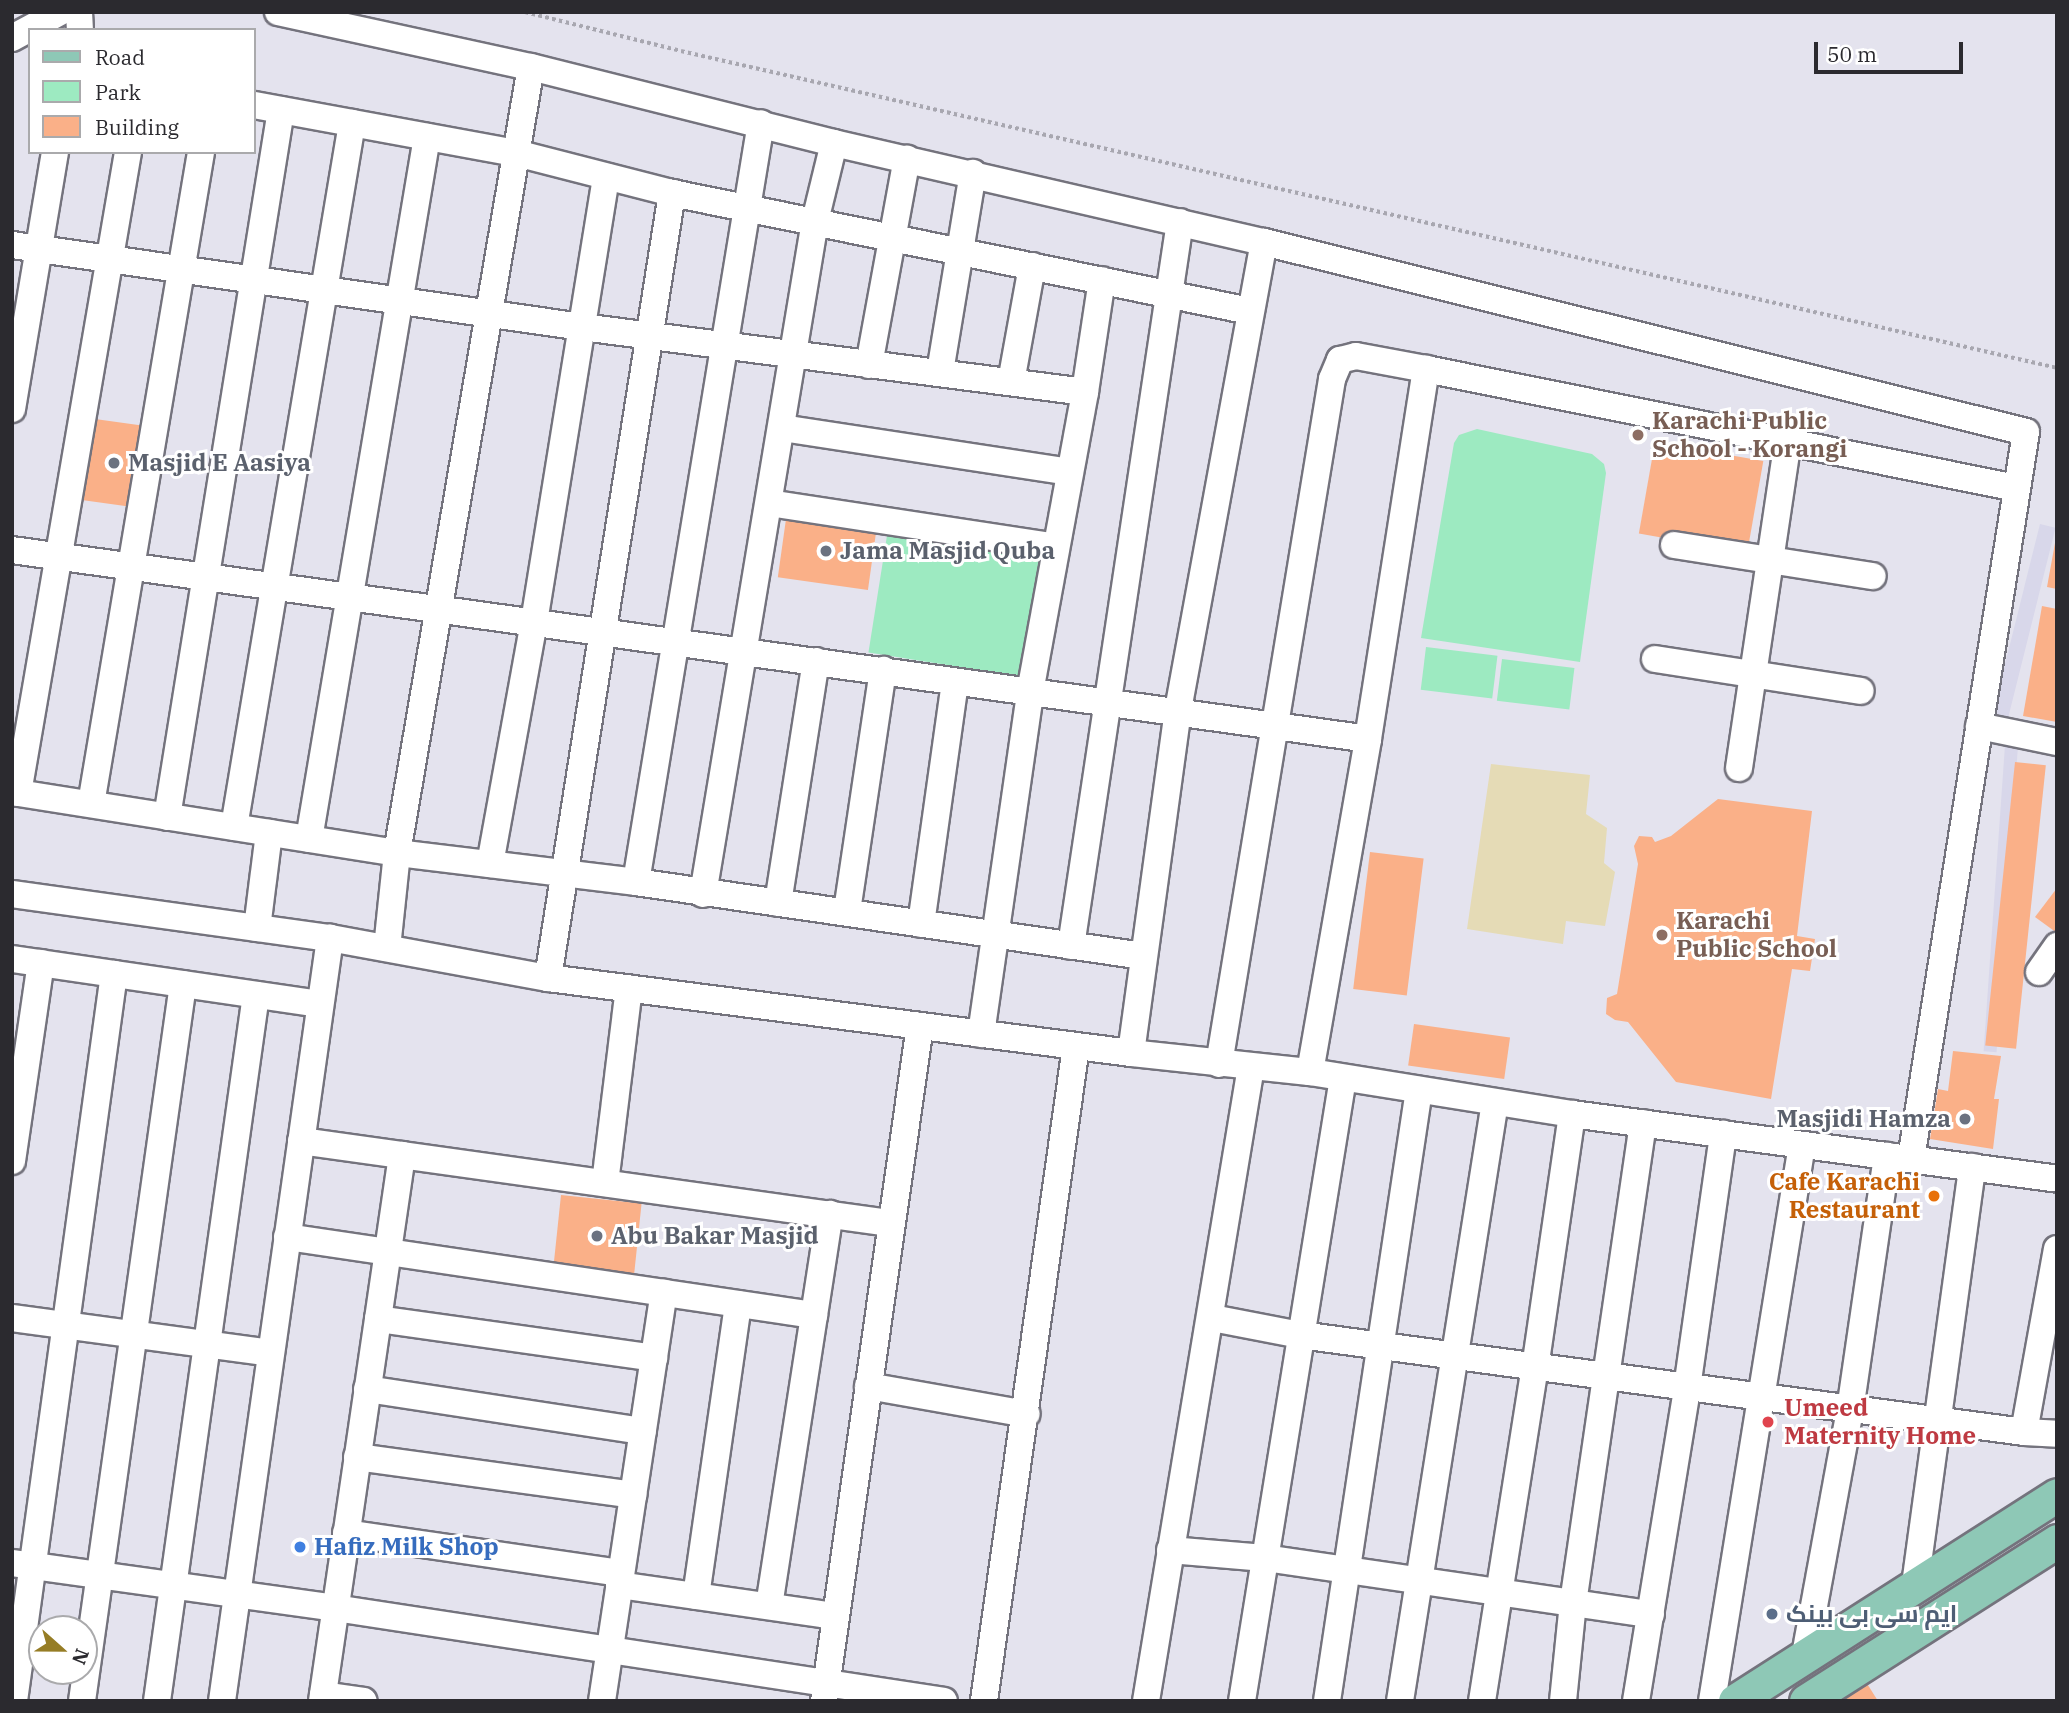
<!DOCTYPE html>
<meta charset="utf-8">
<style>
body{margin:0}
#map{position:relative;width:2069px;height:1713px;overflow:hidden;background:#e4e3ee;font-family:"IBM Plex Serif",Cairo,serif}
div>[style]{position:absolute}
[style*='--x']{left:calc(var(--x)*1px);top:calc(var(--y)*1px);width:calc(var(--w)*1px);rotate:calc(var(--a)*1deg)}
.built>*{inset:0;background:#d8d7ea;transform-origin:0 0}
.green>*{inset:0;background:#9deac1;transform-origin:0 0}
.sand>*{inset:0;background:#e5dbb6}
.building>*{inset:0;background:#fab088;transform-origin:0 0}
.path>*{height:3.5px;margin-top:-1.75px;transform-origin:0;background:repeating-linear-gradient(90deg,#a8a7b0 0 3.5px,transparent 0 7px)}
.roads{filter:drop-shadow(2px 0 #74737d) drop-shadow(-2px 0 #74737d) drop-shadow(0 2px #74737d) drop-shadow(0 -2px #74737d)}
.minor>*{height:26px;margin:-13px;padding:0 13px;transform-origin:13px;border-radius:13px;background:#fff}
.major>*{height:33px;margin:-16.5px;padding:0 16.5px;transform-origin:16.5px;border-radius:16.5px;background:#8ec8b6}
.dots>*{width:19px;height:19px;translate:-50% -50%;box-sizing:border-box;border:4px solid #fff;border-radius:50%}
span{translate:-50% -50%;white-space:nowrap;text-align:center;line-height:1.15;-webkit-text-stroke:6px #fff;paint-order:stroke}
.education-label{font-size:24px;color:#785e54;font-weight:700}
.left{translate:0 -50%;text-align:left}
.worship-label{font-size:24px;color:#5b616d;font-weight:700}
.right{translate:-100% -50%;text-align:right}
.food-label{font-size:24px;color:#c56008;font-weight:700}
.health-label{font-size:24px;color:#be3a42;font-weight:700}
.shop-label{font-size:24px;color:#366cbe;font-weight:700}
.service-label{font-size:24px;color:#4e5e75;font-weight:700}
.frame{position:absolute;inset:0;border:14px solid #2b2a2f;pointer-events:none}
.legend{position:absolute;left:28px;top:28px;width:228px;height:126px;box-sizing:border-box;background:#fff;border:2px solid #aaaaac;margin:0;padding:9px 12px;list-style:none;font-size:21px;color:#2b2a2f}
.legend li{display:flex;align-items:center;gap:14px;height:35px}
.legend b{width:35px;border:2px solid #aaaaac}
.north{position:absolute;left:28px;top:1615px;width:70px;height:70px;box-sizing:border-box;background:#fff;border:2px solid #aaaaac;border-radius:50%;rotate:111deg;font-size:19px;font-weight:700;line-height:28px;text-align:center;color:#2b2a2f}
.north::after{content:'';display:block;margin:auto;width:24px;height:32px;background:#967d25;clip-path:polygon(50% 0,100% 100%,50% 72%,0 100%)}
.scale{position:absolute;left:1814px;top:42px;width:149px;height:32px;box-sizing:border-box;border:4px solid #2b2a2f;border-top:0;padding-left:9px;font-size:21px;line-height:24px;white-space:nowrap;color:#2b2a2f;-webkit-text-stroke:5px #fff;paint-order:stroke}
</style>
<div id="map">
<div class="built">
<i style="left:2040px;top:524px;width:16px;height:195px;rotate:14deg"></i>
<i style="left:2005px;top:745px;width:13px;height:307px;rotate:4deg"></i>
</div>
<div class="green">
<i style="clip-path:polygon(1477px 429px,1592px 454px,1604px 464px,1606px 473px,1580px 662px,1421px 638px,1454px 443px,1459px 435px)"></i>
<i style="left:888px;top:529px;width:158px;height:125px;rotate:9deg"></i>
<i style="left:1426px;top:647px;width:72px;height:43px;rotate:7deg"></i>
<i style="left:1502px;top:659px;width:73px;height:42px;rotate:7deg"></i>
</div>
<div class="sand">
<i style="clip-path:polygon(1491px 764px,1590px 775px,1586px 814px,1607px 828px,1604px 863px,1615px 872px,1605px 926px,1566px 921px,1563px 944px,1467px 929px)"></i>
</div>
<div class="building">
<i style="left:95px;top:419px;width:51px;height:82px;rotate:8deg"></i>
<i style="left:1655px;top:442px;width:110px;height:93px;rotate:10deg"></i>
<i style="left:787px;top:512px;width:91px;height:66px;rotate:8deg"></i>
<i style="clip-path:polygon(2055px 543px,2057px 543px,2057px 589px,2047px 587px)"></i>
<i style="clip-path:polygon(2042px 606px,2057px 609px,2057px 722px,2023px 716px)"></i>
<i style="left:2015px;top:762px;width:31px;height:285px;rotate:6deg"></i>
<i style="clip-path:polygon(1718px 799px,1812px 811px,1797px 936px,1815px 939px,1810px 971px,1792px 969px,1771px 1099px,1676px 1082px,1628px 1022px,1615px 1020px,1606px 1014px,1607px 998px,1617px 994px,1638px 864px,1634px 846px,1639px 836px,1652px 837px,1655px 842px,1671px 836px)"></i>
<i style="left:1370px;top:852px;width:54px;height:138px;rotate:7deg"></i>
<i style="clip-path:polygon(2057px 888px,2057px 933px,2035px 917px)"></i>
<i style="left:1414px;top:1024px;width:97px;height:42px;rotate:8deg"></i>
<i style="clip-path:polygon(1953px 1051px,2001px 1056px,1994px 1099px,1999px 1099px,1993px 1149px,1930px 1139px,1938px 1089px,1948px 1091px)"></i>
<i style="left:561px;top:1195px;width:81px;height:74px;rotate:6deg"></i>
<i style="clip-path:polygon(1866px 1682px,1878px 1701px,1834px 1701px)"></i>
</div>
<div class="path">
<i style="--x:525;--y:12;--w:161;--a:14"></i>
<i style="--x:681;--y:51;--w:1412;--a:12.97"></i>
</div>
<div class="roads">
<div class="minor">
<i style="--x:79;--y:12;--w:18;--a:87"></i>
<i style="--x:278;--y:12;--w:259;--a:12.3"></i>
<i style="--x:531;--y:67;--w:312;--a:14.1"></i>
<i style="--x:834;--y:143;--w:441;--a:13"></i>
<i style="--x:1264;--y:242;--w:785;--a:14"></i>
<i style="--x:2026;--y:432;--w:736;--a:98.99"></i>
<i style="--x:12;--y:38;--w:55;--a:-28.4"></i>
<i style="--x:254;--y:105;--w:266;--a:10.4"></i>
<i style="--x:516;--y:153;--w:161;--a:14.4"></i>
<i style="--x:672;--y:193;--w:590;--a:11.54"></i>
<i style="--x:12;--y:245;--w:576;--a:8.19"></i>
<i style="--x:582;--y:327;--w:507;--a:7.36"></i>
<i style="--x:869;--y:365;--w:210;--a:-79.6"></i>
<i style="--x:940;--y:372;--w:202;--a:-80.6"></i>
<i style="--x:1011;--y:382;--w:118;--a:-79.7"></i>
<i style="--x:12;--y:409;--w:261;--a:-80.5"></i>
<i style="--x:782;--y:428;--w:289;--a:8.7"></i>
<i style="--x:769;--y:503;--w:289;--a:8.7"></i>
<i style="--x:1674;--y:545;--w:201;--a:8.9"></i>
<i style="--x:12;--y:550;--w:1369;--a:7.93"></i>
<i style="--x:1655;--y:659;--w:208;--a:8.8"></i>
<i style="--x:1979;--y:726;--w:80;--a:11.6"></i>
<i style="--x:1739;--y:768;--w:330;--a:-81.5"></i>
<i style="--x:12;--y:792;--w:390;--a:9"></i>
<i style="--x:397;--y:853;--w:241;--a:6.9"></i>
<i style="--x:636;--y:882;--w:512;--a:8.3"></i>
<i style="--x:18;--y:793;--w:650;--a:-80.26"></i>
<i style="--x:91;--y:804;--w:661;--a:-80.42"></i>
<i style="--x:167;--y:817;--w:716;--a:-80.84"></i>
<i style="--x:234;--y:827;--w:714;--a:-80.48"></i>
<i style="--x:309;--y:839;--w:712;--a:-80.46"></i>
<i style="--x:490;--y:864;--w:246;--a:-79.7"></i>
<i style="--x:534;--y:622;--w:451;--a:-80.8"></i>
<i style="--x:636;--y:882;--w:769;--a:-80.65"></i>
<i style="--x:12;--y:894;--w:321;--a:7.9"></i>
<i style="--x:330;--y:938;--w:222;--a:10.4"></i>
<i style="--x:548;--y:978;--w:588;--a:7.33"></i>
<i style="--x:1131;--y:1053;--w:180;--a:6.1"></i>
<i style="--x:1310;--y:1072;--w:265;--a:9.1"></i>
<i style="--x:1572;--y:1114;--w:489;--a:7.6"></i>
<i style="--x:703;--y:894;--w:682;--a:-80.55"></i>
<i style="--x:815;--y:221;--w:80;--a:-76.3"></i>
<i style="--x:778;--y:903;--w:245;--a:-81.1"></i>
<i style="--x:847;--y:911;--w:244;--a:-81.5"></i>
<i style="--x:921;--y:924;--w:244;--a:-82"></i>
<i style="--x:257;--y:928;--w:96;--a:-82.8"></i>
<i style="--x:1071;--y:946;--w:732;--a:-81.44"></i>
<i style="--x:387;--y:948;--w:96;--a:-84"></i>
<i style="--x:397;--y:853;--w:797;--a:-80.33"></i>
<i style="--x:12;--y:959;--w:311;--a:8.3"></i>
<i style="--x:2039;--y:972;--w:32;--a:-55"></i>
<i style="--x:548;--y:978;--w:795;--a:-81.02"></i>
<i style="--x:981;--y:1034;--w:345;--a:-81.8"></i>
<i style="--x:1030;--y:692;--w:305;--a:-79.6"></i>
<i style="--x:1085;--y:392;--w:113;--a:-81.4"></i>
<i style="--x:1131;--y:1053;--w:346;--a:-82.2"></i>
<i style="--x:1178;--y:710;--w:476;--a:-79.6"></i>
<i style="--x:1219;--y:1064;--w:694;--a:-80.63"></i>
<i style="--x:1332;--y:379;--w:21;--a:-67"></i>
<i style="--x:1340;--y:360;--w:16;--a:-14"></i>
<i style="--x:1356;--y:356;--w:71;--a:10.5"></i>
<i style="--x:1426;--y:369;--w:602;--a:11.4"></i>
<i style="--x:1310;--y:1072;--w:338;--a:-80.1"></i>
<i style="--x:1368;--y:739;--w:375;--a:-81.1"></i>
<i style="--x:301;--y:1141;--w:595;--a:7.93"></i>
<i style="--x:12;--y:1161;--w:200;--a:-81.7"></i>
<i style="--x:605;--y:1183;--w:196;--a:-83"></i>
<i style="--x:287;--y:1237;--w:533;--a:8.42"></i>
<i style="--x:12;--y:1318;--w:261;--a:7.7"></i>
<i style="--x:1212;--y:1318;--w:90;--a:10.9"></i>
<i style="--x:1300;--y:1335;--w:730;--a:7.63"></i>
<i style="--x:2024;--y:1432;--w:186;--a:-79.8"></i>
<i style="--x:378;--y:1319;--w:279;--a:8"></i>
<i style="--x:868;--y:1386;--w:161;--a:10"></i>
<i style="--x:367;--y:1389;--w:279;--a:8.7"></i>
<i style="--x:2024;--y:1432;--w:33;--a:3"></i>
<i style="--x:357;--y:1457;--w:279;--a:7.8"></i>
<i style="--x:346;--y:1533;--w:278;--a:8.3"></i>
<i style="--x:1170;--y:1550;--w:95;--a:4.8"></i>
<i style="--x:1265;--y:1558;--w:390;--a:8.3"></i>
<i style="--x:12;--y:1563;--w:326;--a:7.9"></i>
<i style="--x:335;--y:1608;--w:616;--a:8.68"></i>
<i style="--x:619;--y:1585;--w:218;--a:8.2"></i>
<i style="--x:1915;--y:1585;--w:422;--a:-82.2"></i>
<i style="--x:696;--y:1596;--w:295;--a:-81.8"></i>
<i style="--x:769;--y:1606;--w:397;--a:-81.2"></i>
<i style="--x:1805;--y:1655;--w:249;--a:-79.6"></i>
<i style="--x:1850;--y:1410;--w:257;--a:-81.7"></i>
<i style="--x:323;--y:1695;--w:41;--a:8.3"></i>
<i style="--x:14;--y:1701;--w:734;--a:-82.17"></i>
<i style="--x:82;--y:1701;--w:724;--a:-81.98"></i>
<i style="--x:157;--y:1701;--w:713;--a:-82.02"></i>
<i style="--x:222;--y:1701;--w:771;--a:-81.94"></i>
<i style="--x:322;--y:1701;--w:552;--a:-81.66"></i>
<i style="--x:602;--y:1701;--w:413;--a:-81.4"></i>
<i style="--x:824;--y:1701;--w:682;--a:-81.91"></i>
<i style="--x:984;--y:1701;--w:661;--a:-82"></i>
<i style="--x:1146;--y:1701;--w:643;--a:-80.6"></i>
<i style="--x:1242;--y:1701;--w:631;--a:-80.79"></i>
<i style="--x:1327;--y:1701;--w:618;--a:-81.44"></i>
<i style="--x:1400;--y:1701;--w:606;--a:-80.99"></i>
<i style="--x:1482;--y:1701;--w:337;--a:-81"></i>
<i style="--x:1535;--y:1368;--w:257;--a:-81.7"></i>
<i style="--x:1563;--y:1701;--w:99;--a:-84.2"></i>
<i style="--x:1573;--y:1603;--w:485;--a:-81.7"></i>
<i style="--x:1636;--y:1701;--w:317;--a:-80.7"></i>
<i style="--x:1687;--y:1388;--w:257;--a:-81.9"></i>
<i style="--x:1712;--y:1701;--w:563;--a:-80.81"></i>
</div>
<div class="major">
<i style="--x:1735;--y:1701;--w:382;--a:-32.6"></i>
<i style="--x:1806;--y:1701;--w:298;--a:-32.5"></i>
</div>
</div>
<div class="dots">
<i style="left:1638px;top:435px;background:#8d6e63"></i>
<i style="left:114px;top:463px;background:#6b7280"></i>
<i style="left:826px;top:551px;background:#6b7280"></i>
<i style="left:1662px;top:935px;background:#8d6e63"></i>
<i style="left:1965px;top:1119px;background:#6b7280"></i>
<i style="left:1934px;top:1196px;background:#e8710a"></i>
<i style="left:597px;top:1236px;background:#6b7280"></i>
<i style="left:1768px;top:1422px;background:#e0444e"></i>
<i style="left:300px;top:1547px;background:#3f7fe0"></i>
<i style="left:1772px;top:1614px;background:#5c6f8a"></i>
</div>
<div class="education-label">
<span class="left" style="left:1652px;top:435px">Karachi Public<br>School - Korangi</span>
<span class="left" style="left:1676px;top:935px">Karachi<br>Public School</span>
</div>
<div class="worship-label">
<span class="left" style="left:128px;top:463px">Masjid E Aasiya</span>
<span class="left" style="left:840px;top:551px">Jama Masjid Quba</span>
<span class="right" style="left:1951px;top:1119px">Masjidi Hamza</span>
<span class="left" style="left:611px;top:1236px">Abu Bakar Masjid</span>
</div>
<div class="food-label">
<span class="right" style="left:1920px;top:1196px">Cafe Karachi<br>Restaurant</span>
</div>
<div class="health-label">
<span class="left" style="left:1784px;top:1422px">Umeed<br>Maternity Home</span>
</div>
<div class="shop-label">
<span class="left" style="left:314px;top:1547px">Hafiz Milk Shop</span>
</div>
<div class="service-label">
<span class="left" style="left:1786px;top:1614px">ایم سی بی بینک</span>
</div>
<div class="frame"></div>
<ul class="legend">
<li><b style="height:9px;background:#8ec8b6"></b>Road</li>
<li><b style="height:19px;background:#9deac1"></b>Park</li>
<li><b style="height:19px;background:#fab088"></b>Building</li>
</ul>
<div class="north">N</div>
<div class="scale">50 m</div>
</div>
